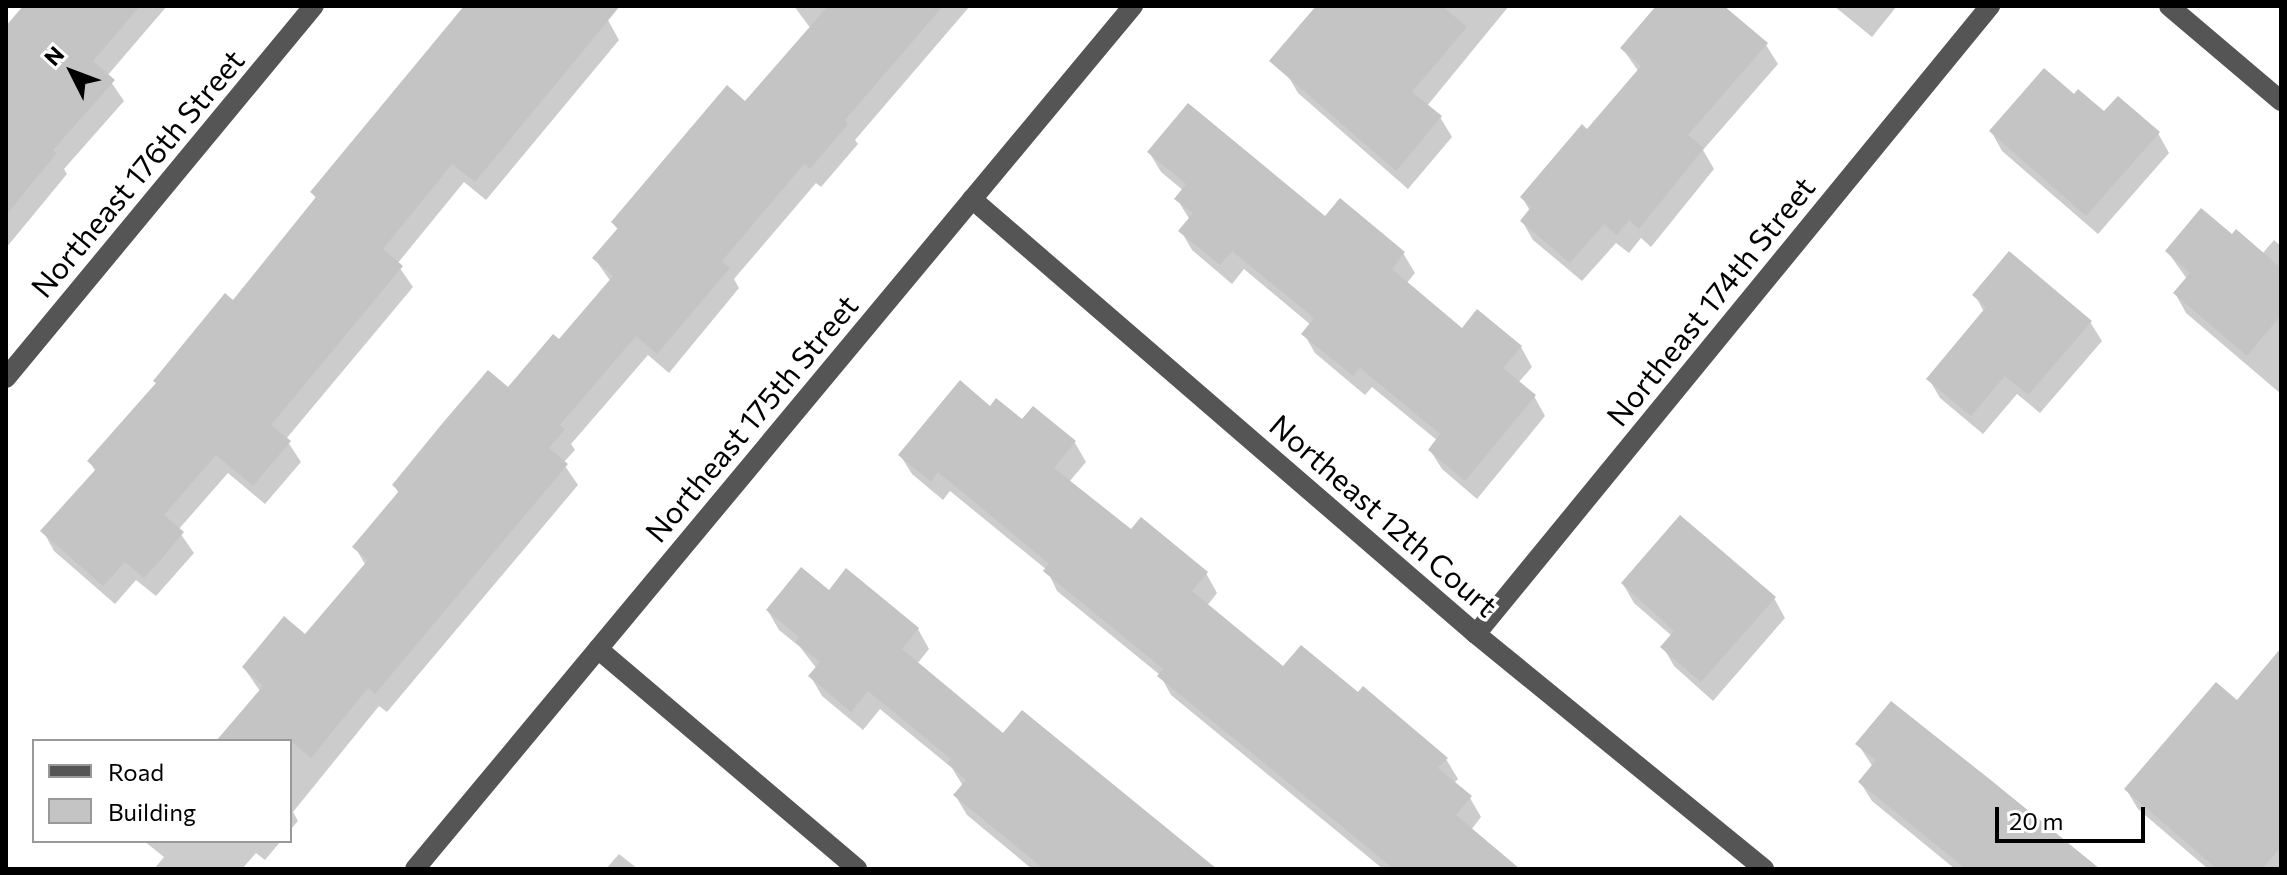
<!DOCTYPE html>
<style>
body{margin:0}
#map{position:relative;width:2287px;height:875px;overflow:hidden;background:#fff;font-family:Commissioner,sans-serif}
div>[style]{position:absolute}
[style*='--x']{left:calc(var(--x)*1px);top:calc(var(--y)*1px);width:calc(var(--w)*1px);rotate:calc(var(--a)*1deg)}
.shadow>*{inset:0;background:#0003}
.building>*{inset:0;background:#c4c4c4}
.minor>*{height:20px;margin:-10px;padding:0 10px;transform-origin:10px;border-radius:10px;background:#555}
span{translate:-50% -50%;white-space:nowrap;text-align:center;line-height:1.15;-webkit-text-stroke:7px #fff;paint-order:stroke}
.street-label{font-size:30px;color:#000}
.frame{position:absolute;inset:0;border:8px solid #000;pointer-events:none}
.legend{position:absolute;left:32px;top:739px;width:260px;height:104px;box-sizing:border-box;background:#fff;border:2px solid #999;margin:0;padding:10px 14px;list-style:none;font-size:24px;color:#000}
.legend li{display:flex;align-items:center;gap:16px;height:40px}
.legend b{width:40px;border:2px solid #999}
.north{position:absolute;left:32px;top:32px;width:80px;height:80px;-webkit-text-stroke:6px #fff;paint-order:stroke;rotate:312deg;font-size:22px;font-weight:700;line-height:32px;text-align:center;color:#000}
.north::after{content:'';display:block;margin:auto;width:28px;height:36px;background:#000;clip-path:polygon(50% 0,100% 100%,50% 72%,0 100%)}
.scale{position:absolute;left:1995px;top:807px;width:150px;height:36px;box-sizing:border-box;border:4px solid #000;border-top:0;padding-left:10px;font-size:24px;line-height:28px;white-space:nowrap;color:#000;-webkit-text-stroke:6px #fff;paint-order:stroke}
</style>
<div id="map">
<div class="shadow">
<i style="clip-path:polygon(26px 6px,167px 6px,107px 76px,124px 101px,64px 169px,67px 174px,6px 248px,6px 29px)"></i>
<i style="clip-path:polygon(467px 6px,612px 6px,608px 20px,619px 40px,486px 200px,464px 182px,397px 264px,413px 287px,286px 439px,301px 462px,265px 504px,228px 473px,178px 530px,194px 553px,156px 596px,136px 580px,115px 604px,54px 551px,43px 531px,96px 472px,89px 461px,234px 303px,317px 200px,312px 192px)"></i>
<i style="clip-path:polygon(794px 6px,970px 6px,855px 140px,858px 144px,821px 187px,816px 183px,734px 279px,739px 288px,669px 373px,648px 355px,571px 444px,575px 450px,563px 463px,578px 485px,387px 712px,379px 706px,293px 812px,298px 821px,290px 830px,290px 741px,219px 741px,260px 691px,244px 668px,305px 637px,366px 566px,355px 547px,399px 494px,394px 485px,560px 342px,611px 282px,595px 259px,618px 230px,613px 223px,745px 104px,811px 29px)"></i>
<i style="clip-path:polygon(1343px 6px,1509px 6px,1427px 106px,1440px 117px,1452px 137px,1408px 189px,1298px 93px,1287px 74px)"></i>
<i style="clip-path:polygon(1659px 6px,1721px 6px,1766px 45px,1778px 64px,1703px 150px,1714px 169px,1651px 247px,1641px 238px,1629px 253px,1616px 243px,1582px 281px,1533px 240px,1522px 221px,1530px 211px,1522px 197px,1588px 132px,1639px 72px,1622px 48px)"></i>
<i style="clip-path:polygon(1834px 6px,1897px 6px,1872px 37px)"></i>
<i style="clip-path:polygon(2074px 96px,2104px 114px,2158px 133px,2169px 153px,2098px 234px,2002px 151px,1991px 131px)"></i>
<i style="clip-path:polygon(1149px 152px,1325px 219px,1403px 253px,1415px 273px,1406px 284px,1462px 330px,1521px 347px,1532px 367px,1518px 383px,1534px 396px,1545px 416px,1477px 499px,1442px 469px,1430px 450px,1438px 441px,1372px 387px,1365px 395px,1315px 353px,1304px 334px,1311px 325px,1244px 269px,1232px 284px,1192px 250px,1181px 231px,1190px 220px,1177px 199px,1184px 191px,1161px 172px)"></i>
<i style="clip-path:polygon(2232px 236px,2262px 254px,2274px 240px,2281px 246px,2281px 394px,2186px 313px,2175px 293px,2187px 279px,2167px 251px)"></i>
<i style="clip-path:polygon(1975px 295px,2090px 322px,2102px 341px,2040px 413px,2017px 394px,1983px 434px,1940px 398px,1929px 379px,1984px 312px)"></i>
<i style="clip-path:polygon(991px 409px,1075px 443px,1086px 462px,1069px 482px,1131px 532px,1206px 573px,1217px 593px,1207px 606px,1283px 669px,1358px 695px,1446px 759px,1458px 779px,1453px 784px,1470px 798px,1481px 817px,1471px 830px,1517px 869px,1383px 869px,1171px 695px,1160px 675px,1057px 591px,1047px 570px,950px 491px,943px 500px,912px 474px,900px 455px)"></i>
<i style="clip-path:polygon(1623px 584px,1774px 598px,1785px 618px,1713px 701px,1674px 666px,1663px 647px,1672px 636px,1634px 603px)"></i>
<i style="clip-path:polygon(829px 593px,918px 629px,929px 649px,917px 664px,1004px 736px,1205px 869px,1032px 869px,967px 815px,955px 795px,963px 786px,952px 768px,880px 709px,863px 730px,822px 696px,811px 677px,817px 669px,800px 647px,779px 630px,768px 611px)"></i>
<i style="clip-path:polygon(2281px 651px,2281px 869px,2208px 869px,2138px 809px,2126px 789px,2237px 703px)"></i>
<i style="clip-path:polygon(1858px 744px,2090px 869px,1955px 869px,1872px 801px,1860px 782px,1873px 767px)"></i>
<i style="clip-path:polygon(144px 841px,281px 841px,265px 860px,256px 853px,242px 869px,154px 869px,164px 857px)"></i>
<i style="clip-path:polygon(619px 854px,638px 869px,606px 869px)"></i>
</div>
<div class="building">
<i style="clip-path:polygon(23px 6px,140px 6px,93px 61px,115px 80px,53px 150px,57px 153px,6px 215px,6px 26px)"></i>
<i style="clip-path:polygon(464px 6px,620px 6px,475px 182px,452px 164px,383px 249px,403px 266px,271px 425px,291px 441px,253px 486px,216px 455px,164px 515px,184px 532px,164px 556px,144px 578px,125px 562px,103px 586px,40px 531px,96px 469px,87px 461px,156px 383px,153px 381px,225px 293px,233px 300px,316px 197px,310px 192px)"></i>
<i style="clip-path:polygon(828px 6px,943px 6px,845px 120px,848px 124px,810px 169px,804px 164px,722px 261px,730px 268px,657px 354px,636px 336px,560px 425px,565px 429px,549px 448px,568px 464px,375px 694px,368px 688px,311px 758px,291px 741px,216px 741px,263px 686px,242px 667px,284px 616px,305px 634px,368px 560px,352px 547px,399px 491px,392px 485px,441px 425px,488px 370px,508px 387px,553px 334px,559px 339px,613px 276px,592px 258px,618px 228px,611px 222px,727px 85px,745px 101px)"></i>
<i style="clip-path:polygon(1316px 6px,1442px 6px,1467px 27px,1412px 92px,1442px 116px,1396px 171px,1269px 61px)"></i>
<i style="clip-path:polygon(1656px 6px,1724px 6px,1768px 43px,1688px 135px,1704px 148px,1639px 229px,1629px 220px,1617px 235px,1604px 224px,1570px 263px,1520px 221px,1531px 207px,1520px 197px,1582px 124px,1587px 129px,1641px 66px,1620px 48px)"></i>
<i style="clip-path:polygon(2044px 68px,2074px 94px,2078px 89px,2104px 111px,2118px 96px,2160px 132px,2086px 216px,1989px 131px)"></i>
<i style="clip-path:polygon(1188px 103px,1325px 216px,1340px 198px,1405px 252px,1392px 269px,1462px 328px,1477px 309px,1522px 346px,1503px 368px,1536px 395px,1465px 481px,1428px 450px,1440px 434px,1360px 368px,1353px 376px,1301px 334px,1314px 318px,1232px 251px,1220px 265px,1178px 231px,1193px 213px,1174px 199px,1186px 184px,1147px 152px)"></i>
<i style="clip-path:polygon(2201px 208px,2232px 234px,2236px 229px,2281px 268px,2281px 315px,2247px 356px,2173px 293px,2190px 273px,2165px 251px)"></i>
<i style="clip-path:polygon(2009px 251px,2092px 321px,2028px 395px,2005px 376px,1971px 416px,1926px 379px,1986px 307px,1972px 295px)"></i>
<i style="clip-path:polygon(960px 380px,990px 406px,996px 398px,1022px 419px,1033px 406px,1076px 441px,1054px 468px,1131px 529px,1141px 517px,1208px 572px,1192px 591px,1283px 666px,1301px 645px,1358px 692px,1363px 686px,1448px 758px,1438px 768px,1472px 796px,1456px 815px,1520px 869px,1394px 869px,1157px 676px,1163px 669px,1043px 571px,1049px 564px,938px 472px,931px 482px,898px 455px)"></i>
<i style="clip-path:polygon(1680px 515px,1776px 597px,1701px 682px,1660px 647px,1674px 631px,1621px 583px)"></i>
<i style="clip-path:polygon(801px 567px,829px 590px,846px 568px,919px 628px,902px 649px,1003px 733px,1022px 710px,1217px 869px,1044px 869px,953px 795px,966px 780px,947px 763px,951px 759px,868px 691px,851px 712px,808px 676px,820px 662px,795px 642px,799px 637px,766px 610px)"></i>
<i style="clip-path:polygon(2281px 648px,2281px 847px,2262px 869px,2217px 869px,2124px 789px,2216px 682px,2237px 700px)"></i>
<i style="clip-path:polygon(1891px 701px,1992px 781px,2100px 869px,1966px 869px,1858px 782px,1876px 760px,1855px 744px)"></i>
</div>
<div class="minor">
<i style="--x:2169;--y:6;--w:147;--a:40.3"></i>
<i style="--x:972;--y:199;--w:666;--a:40.8"></i>
<i style="--x:1476;--y:634;--w:372;--a:39.2"></i>
<i style="--x:6;--y:378;--w:483;--a:-50.4"></i>
<i style="--x:1476;--y:634;--w:812;--a:-50.7"></i>
<i style="--x:598;--y:649;--w:340;--a:40.3"></i>
<i style="--x:415;--y:869;--w:1123;--a:-50.24"></i>
</div>
<div class="street-label">
<span style="left:137px;top:173px;rotate:-50deg">Northeast 176th Street</span>
<span style="left:1710px;top:301px;rotate:-51deg">Northeast 174th Street</span>
<span style="left:751px;top:418px;rotate:-50deg">Northeast 175th Street</span>
<span style="left:1384px;top:515px;rotate:41deg">Northeast 12th Court</span>
</div>
<div class="frame"></div>
<ul class="legend">
<li><b style="height:10px;background:#555"></b>Road</li>
<li><b style="height:22px;background:#c4c4c4"></b>Building</li>
</ul>
<div class="north">N</div>
<div class="scale">20 m</div>
</div>
